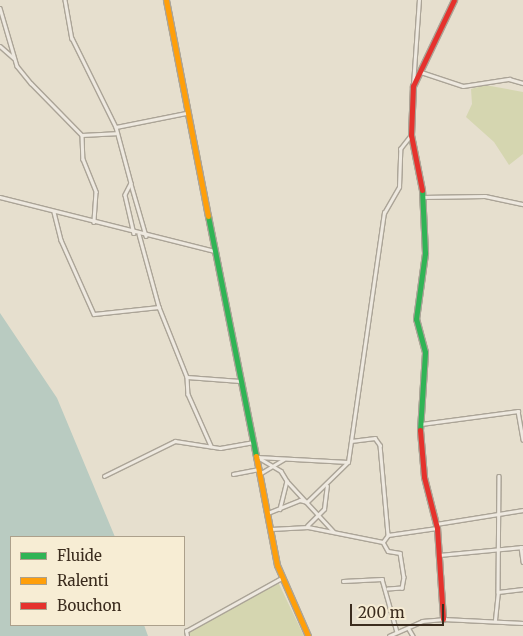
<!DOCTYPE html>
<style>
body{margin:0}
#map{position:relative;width:523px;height:636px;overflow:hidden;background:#e6dfce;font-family:Merriweather,serif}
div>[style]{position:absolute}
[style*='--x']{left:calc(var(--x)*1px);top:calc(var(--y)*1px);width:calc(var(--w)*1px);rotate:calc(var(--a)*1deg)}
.green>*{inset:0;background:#d5d6b0}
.water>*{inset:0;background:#b9cbc1}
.roads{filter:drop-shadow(1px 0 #aba497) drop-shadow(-1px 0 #aba497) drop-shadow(0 1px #aba497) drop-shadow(0 -1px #aba497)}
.street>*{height:2.5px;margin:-1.25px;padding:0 1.25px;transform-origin:1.25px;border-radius:1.25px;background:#eee9e0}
.fast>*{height:5px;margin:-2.5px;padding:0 2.5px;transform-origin:2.5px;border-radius:2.5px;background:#30b455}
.slow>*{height:5px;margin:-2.5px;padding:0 2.5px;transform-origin:2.5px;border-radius:2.5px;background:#ff9f0a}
.jam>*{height:5px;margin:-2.5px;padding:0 2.5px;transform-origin:2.5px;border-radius:2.5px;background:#e5322d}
span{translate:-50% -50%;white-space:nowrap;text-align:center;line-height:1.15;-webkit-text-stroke:4px #f7edd4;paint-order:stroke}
.legend{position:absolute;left:10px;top:536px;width:175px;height:90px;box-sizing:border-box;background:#f7edd4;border:1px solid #aca08b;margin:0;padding:6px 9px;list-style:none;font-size:15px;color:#3b2c1e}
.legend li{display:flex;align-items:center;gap:10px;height:25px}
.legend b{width:25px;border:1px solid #aca08b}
.scale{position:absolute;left:350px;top:604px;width:94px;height:22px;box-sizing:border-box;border:2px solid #3b2c1e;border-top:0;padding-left:6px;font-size:15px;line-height:18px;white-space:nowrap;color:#3b2c1e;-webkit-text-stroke:4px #f7edd4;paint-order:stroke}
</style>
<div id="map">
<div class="green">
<i style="clip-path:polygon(485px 85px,523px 92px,523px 154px,509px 165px,494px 142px,466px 117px,472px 104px,471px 89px)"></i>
<i style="clip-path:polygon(278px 582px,304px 636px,190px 636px,190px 632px)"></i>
</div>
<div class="water">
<i style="clip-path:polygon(0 313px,57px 398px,115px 537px,11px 537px,11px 625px,144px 625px,148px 636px,0 636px)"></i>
</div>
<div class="roads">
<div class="street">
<i style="--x:65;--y:0;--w:39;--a:80"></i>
<i style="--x:72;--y:38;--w:99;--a:63.7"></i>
<i style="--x:116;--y:127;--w:58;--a:75"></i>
<i style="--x:131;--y:183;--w:13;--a:117"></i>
<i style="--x:125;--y:195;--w:39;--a:77"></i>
<i style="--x:0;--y:8;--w:60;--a:73.7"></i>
<i style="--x:17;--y:66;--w:22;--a:51"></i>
<i style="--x:31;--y:83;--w:73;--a:45.6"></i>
<i style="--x:82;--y:135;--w:33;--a:-3"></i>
<i style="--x:0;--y:46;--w:18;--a:41"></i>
<i style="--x:421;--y:72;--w:44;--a:18.4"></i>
<i style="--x:463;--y:86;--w:47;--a:-8.7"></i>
<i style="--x:509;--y:79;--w:15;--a:16"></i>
<i style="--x:413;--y:85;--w:85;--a:-86"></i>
<i style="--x:116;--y:127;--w:71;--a:-11.3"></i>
<i style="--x:82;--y:135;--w:24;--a:88"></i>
<i style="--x:83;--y:159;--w:35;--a:68"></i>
<i style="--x:96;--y:192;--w:30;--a:94"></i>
<i style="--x:131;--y:184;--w:54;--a:73.9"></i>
<i style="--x:0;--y:197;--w:222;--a:14.1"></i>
<i style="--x:422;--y:197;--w:63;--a:-0.9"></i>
<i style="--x:485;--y:196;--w:39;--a:12"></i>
<i style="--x:54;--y:212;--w:29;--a:76"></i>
<i style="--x:61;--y:240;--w:81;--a:66"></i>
<i style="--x:94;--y:314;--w:65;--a:-6.1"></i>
<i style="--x:139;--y:234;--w:76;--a:74.7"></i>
<i style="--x:159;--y:307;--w:75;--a:68.2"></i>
<i style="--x:187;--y:377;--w:53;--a:4.3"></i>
<i style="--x:187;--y:377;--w:17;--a:87"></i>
<i style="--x:188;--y:394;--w:57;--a:66.1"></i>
<i style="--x:421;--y:424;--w:98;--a:-7.6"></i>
<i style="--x:518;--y:411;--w:29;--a:80"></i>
<i style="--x:351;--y:441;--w:24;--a:-7"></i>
<i style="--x:375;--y:438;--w:9;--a:54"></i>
<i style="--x:380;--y:445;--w:90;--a:84.9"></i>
<i style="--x:257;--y:457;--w:91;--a:3.1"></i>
<i style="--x:261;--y:459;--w:23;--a:31"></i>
<i style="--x:281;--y:471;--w:12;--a:59"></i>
<i style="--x:287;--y:481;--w:29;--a:104"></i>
<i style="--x:261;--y:473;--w:26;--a:-31"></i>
<i style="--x:233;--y:474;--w:26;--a:-11"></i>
<i style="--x:104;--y:476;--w:79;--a:-26.2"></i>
<i style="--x:175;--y:441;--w:46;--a:8.8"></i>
<i style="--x:220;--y:448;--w:34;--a:-10"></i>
<i style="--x:499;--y:476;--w:116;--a:90.5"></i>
<i style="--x:498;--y:592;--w:25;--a:-7"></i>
<i style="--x:287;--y:481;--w:69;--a:47.3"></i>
<i style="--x:268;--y:513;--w:35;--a:-22"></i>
<i style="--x:300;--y:500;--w:7;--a:16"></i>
<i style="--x:307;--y:502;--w:57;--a:-44.3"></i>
<i style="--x:348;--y:462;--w:252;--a:-81.8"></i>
<i style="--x:384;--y:213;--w:30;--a:-60"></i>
<i style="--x:399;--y:187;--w:38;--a:-88"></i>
<i style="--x:400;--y:149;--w:18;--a:-52"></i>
<i style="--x:436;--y:524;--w:88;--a:-9.1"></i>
<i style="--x:307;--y:526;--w:24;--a:-45"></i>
<i style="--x:324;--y:509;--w:23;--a:-83"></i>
<i style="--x:271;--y:529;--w:37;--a:-3"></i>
<i style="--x:308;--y:527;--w:76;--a:11.3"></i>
<i style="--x:383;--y:542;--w:9;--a:-54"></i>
<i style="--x:388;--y:535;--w:49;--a:-8.1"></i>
<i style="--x:383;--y:542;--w:10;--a:61"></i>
<i style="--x:388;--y:551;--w:12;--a:9"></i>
<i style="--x:400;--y:553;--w:24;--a:81"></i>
<i style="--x:404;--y:577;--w:11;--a:100"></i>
<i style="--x:402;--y:588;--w:14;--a:176"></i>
<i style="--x:521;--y:547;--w:15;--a:82"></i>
<i style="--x:439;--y:555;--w:84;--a:-5.4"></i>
<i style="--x:343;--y:581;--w:39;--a:-3"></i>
<i style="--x:382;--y:579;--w:55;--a:74.2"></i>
<i style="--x:495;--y:620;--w:28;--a:-84"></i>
<i style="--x:409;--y:629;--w:8;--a:60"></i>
<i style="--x:187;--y:636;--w:5;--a:-101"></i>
<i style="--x:186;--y:631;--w:107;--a:-29"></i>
<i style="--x:389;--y:636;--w:36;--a:-24"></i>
<i style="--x:422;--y:621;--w:21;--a:-5"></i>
<i style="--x:443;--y:619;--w:80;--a:2.9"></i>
</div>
<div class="fast">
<i style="--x:208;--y:216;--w:245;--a:78.7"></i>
<i style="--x:420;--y:430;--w:78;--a:-86.3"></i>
<i style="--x:425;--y:352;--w:34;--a:-105"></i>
<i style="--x:416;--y:319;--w:67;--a:-82.2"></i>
<i style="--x:425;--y:253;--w:63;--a:-92.7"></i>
</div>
<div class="slow">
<i style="--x:166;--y:0;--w:220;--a:79"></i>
<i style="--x:256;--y:456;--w:111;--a:79.1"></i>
<i style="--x:277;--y:565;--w:77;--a:66.4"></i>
</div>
<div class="jam">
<i style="--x:422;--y:190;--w:56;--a:-101.3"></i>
<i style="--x:411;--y:135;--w:49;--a:-87.7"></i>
<i style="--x:413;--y:86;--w:95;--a:-64.5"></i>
<i style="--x:420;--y:430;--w:47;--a:85.1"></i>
<i style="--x:424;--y:477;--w:53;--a:75.7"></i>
<i style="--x:437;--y:528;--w:91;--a:86.2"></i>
</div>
</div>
<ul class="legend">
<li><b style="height:6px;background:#30b455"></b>Fluide</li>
<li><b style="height:6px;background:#ff9f0a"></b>Ralenti</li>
<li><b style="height:6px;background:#e5322d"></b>Bouchon</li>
</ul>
<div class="scale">200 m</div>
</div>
